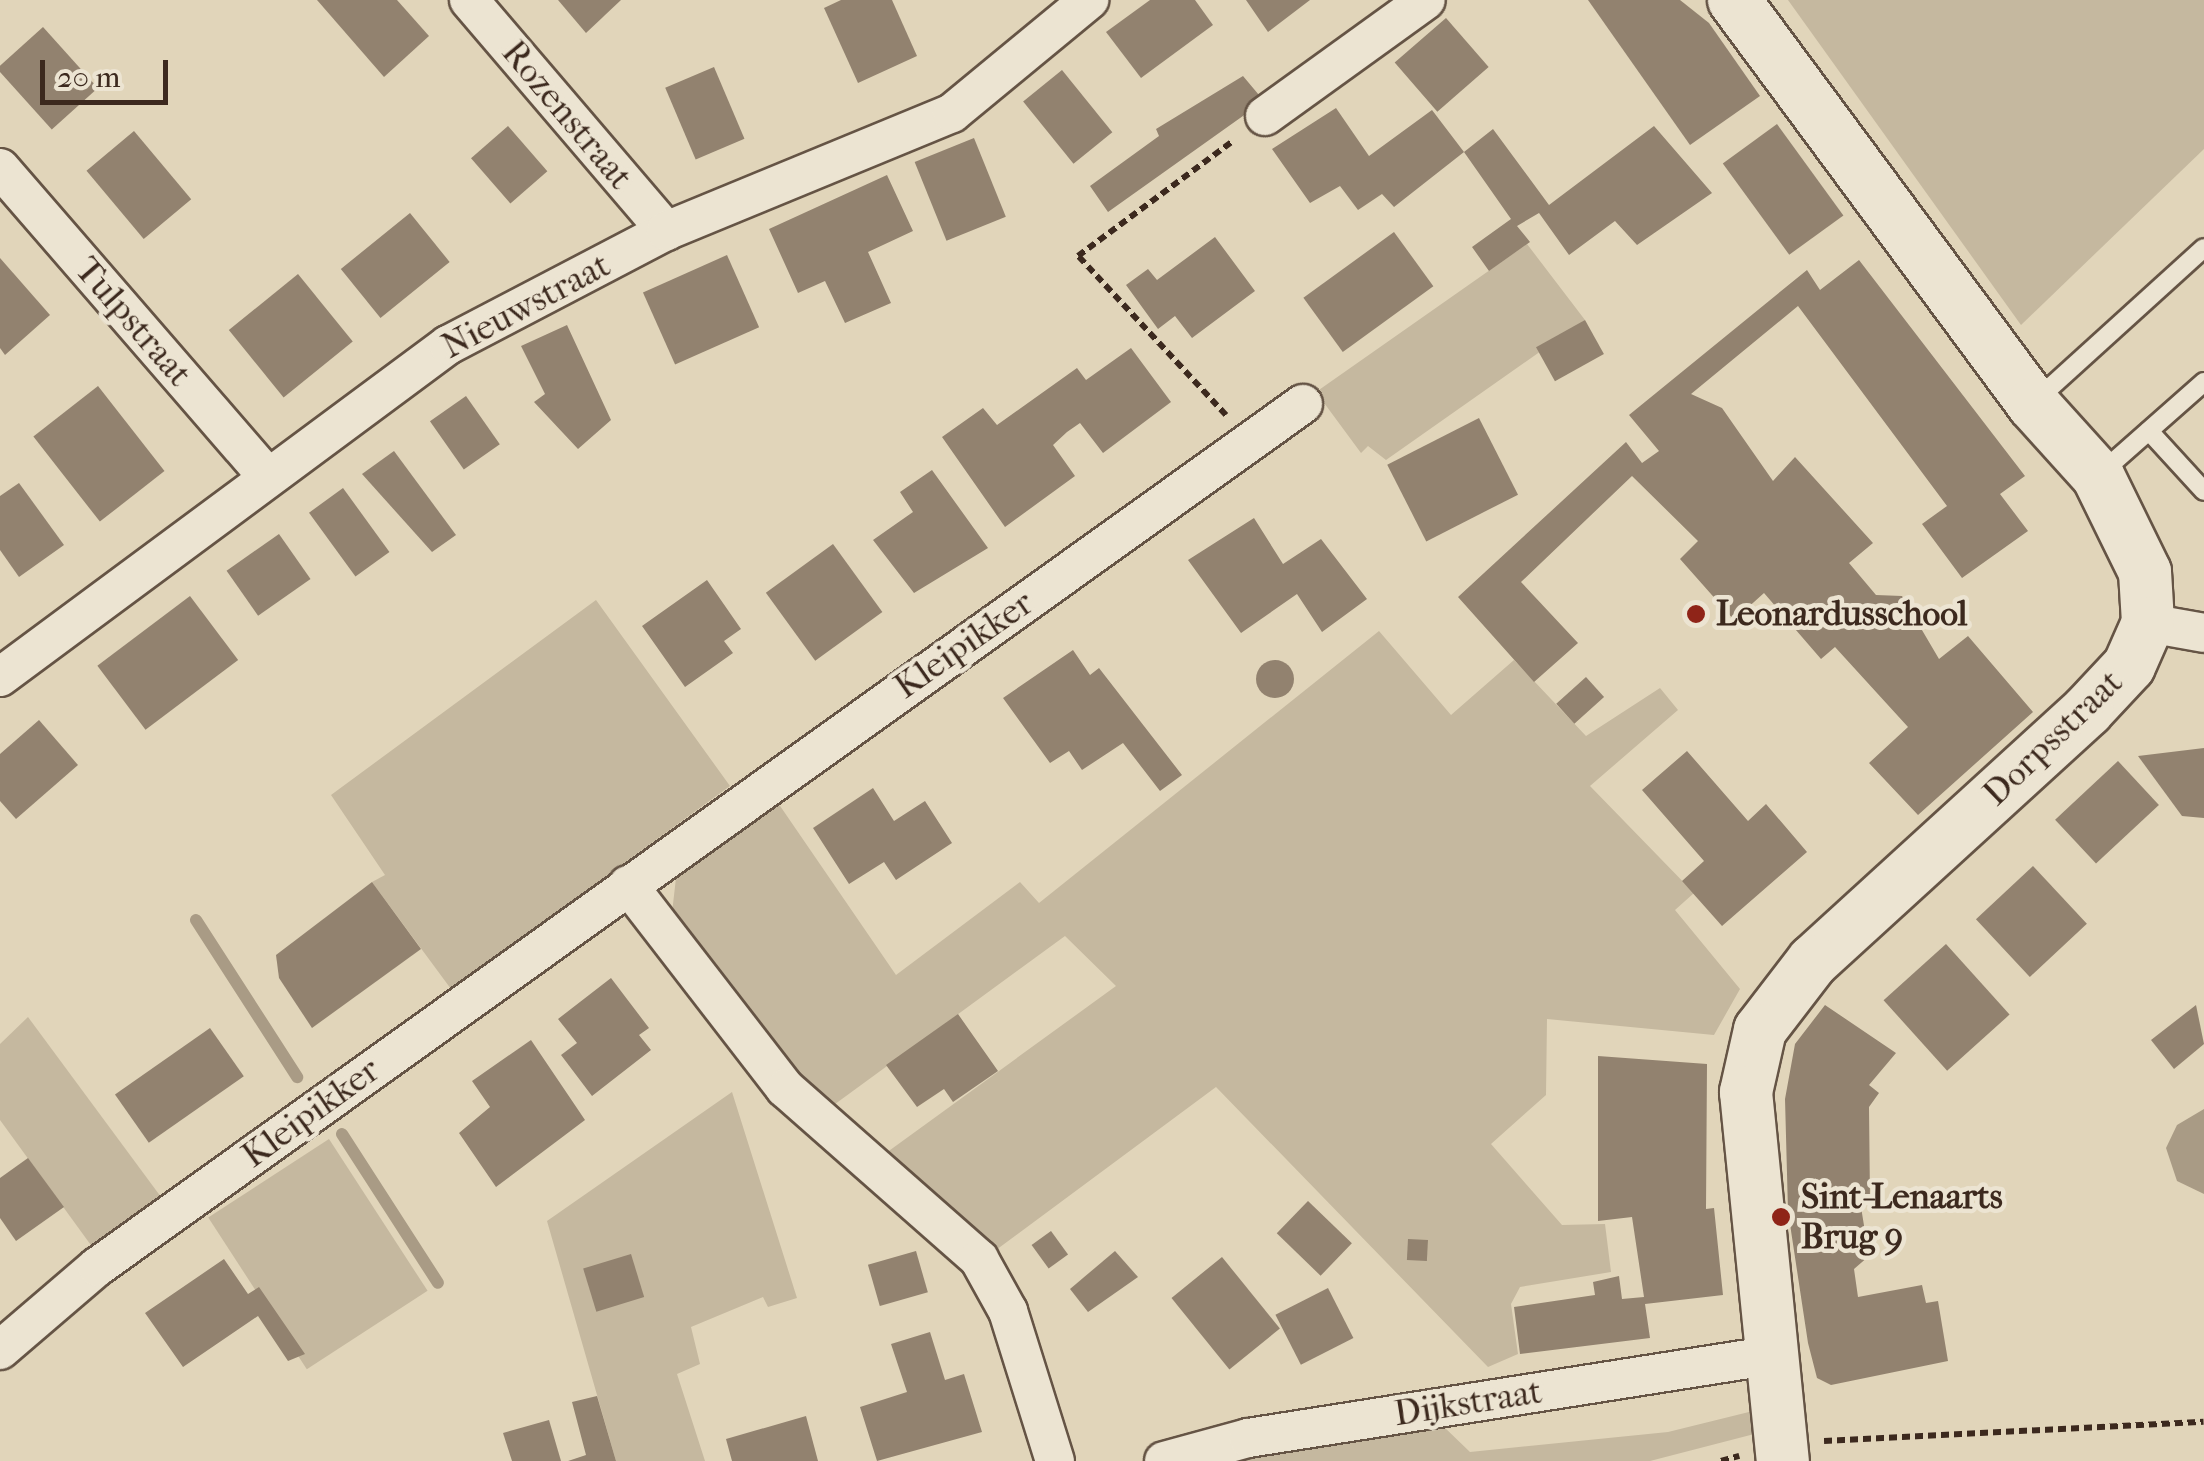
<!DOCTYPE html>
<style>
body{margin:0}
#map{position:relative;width:2204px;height:1461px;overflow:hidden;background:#e1d5ba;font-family:"IM FELL French Canon",serif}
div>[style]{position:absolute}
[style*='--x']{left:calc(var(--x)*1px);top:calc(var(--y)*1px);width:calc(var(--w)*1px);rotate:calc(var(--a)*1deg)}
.green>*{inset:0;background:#c5b89f;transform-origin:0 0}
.water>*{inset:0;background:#a99b85}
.stream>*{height:12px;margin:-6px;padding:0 6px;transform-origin:6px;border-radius:6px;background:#a99b85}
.building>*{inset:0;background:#92826f;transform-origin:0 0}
.round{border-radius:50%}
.path>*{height:6px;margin-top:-3px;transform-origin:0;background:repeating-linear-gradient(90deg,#3c291e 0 8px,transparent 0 13px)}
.roads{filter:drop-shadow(2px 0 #655445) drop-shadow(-2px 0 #655445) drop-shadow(0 2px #655445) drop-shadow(0 -2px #655445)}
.lane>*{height:18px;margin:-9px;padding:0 9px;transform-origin:9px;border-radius:9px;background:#ece4d2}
.street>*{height:38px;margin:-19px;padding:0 19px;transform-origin:19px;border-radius:19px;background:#ece4d2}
.secondary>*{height:52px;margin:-26px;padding:0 26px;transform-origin:26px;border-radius:26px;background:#ece4d2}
.dots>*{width:28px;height:28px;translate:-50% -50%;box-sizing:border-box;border:5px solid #ece4d2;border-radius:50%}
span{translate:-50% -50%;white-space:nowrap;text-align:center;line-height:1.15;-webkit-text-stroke:9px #ece4d2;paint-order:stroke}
.street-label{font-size:35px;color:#3c291e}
.poi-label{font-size:35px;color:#3c291e;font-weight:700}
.left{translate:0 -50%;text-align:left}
.scale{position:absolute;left:40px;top:60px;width:128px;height:45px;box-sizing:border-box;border:5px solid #3c291e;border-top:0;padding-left:12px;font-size:30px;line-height:35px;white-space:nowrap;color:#3c291e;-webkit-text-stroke:8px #ece4d2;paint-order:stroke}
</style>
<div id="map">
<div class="green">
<i style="clip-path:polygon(1788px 0,2204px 0,2204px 149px,2021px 325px)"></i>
<i style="clip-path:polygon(1527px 244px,1585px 320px,1386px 460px,1368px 446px,1361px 453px,1316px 392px)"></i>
<i style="clip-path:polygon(596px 600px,730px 786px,451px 989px,372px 882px,385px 875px,331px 795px)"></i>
<i style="clip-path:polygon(1379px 631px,1451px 715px,1514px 660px,1586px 736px,1660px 688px,1678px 710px,1590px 786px,1694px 893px,1675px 910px,1740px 989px,1714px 1035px,1547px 1019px,1546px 1095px,1491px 1144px,1562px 1225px,1605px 1224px,1611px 1272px,1520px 1287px,1511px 1304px,1518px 1354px,1488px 1367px,1216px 1087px,996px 1250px,886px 1153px,1116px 986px,1065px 936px,831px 1107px,798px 1081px,672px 913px,677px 869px,776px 800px,896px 975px,1020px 882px,1039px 903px)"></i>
<i style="clip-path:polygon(28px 1017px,161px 1197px,93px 1248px,0 1120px,0 1044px)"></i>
<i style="clip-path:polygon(732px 1092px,797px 1298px,768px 1307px,763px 1297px,691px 1327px,700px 1364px,677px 1374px,705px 1461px,616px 1461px,547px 1221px)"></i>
<i style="left:329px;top:1139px;width:181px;height:144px;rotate:57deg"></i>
<i style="clip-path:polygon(1753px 1411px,1762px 1432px,1650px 1461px,1236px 1461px,1443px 1426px,1470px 1452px,1668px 1432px)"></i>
</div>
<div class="water">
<i style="clip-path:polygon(2204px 1109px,2204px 1194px,2177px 1181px,2166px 1148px,2177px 1125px)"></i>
</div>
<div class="stream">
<i style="--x:196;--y:920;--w:187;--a:57.2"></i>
<i style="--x:342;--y:1134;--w:177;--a:57.2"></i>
</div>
<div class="building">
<i style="clip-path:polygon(317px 0,397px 0,429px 36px,384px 77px)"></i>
<i style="clip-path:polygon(558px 0,621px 0,586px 33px)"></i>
<i style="clip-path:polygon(841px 0,892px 0,917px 56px,858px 83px,824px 8px)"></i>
<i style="clip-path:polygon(1150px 0,1195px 0,1213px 25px,1141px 78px,1106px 32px)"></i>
<i style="clip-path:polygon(1246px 0,1310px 0,1268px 32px)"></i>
<i style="clip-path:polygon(1588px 0,1680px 0,1709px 23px,1760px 96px,1690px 145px)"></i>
<i style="left:1446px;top:18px;width:65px;height:68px;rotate:49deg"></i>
<i style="left:43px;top:27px;width:82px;height:62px;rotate:48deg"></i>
<i style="left:714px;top:67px;width:78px;height:53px;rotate:67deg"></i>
<i style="left:1062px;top:70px;width:80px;height:50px;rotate:51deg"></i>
<i style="clip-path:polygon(1243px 76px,1264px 101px,1108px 212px,1090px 186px,1159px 136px,1156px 129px)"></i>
<i style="clip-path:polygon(1336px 108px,1369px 156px,1432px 110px,1464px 152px,1394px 207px,1382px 194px,1358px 210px,1340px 186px,1310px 203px,1272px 149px)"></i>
<i style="left:1777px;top:124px;width:113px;height:67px;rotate:54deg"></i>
<i style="left:508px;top:126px;width:60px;height:49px;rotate:49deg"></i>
<i style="clip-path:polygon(1654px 126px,1712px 193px,1637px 245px,1615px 221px,1569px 255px,1539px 213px,1517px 226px,1530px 242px,1489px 271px,1472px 247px,1511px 219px,1464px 152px,1493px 129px,1549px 205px)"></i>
<i style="left:134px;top:131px;width:89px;height:62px;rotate:50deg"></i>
<i style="left:974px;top:138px;width:85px;height:64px;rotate:68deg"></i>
<i style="clip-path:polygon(887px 175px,913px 231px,868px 252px,891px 303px,845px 323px,825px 281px,798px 293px,769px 229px)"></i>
<i style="left:410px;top:213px;width:63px;height:89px;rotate:51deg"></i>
<i style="left:1394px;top:232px;width:67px;height:112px;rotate:54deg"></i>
<i style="clip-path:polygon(1215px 237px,1255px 291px,1192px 338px,1175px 316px,1158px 329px,1126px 285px,1148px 269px,1157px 280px)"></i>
<i style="left:727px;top:255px;width:79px;height:92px;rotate:66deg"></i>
<i style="clip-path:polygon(0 258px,50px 315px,5px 355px,0 348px)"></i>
<i style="clip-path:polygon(1859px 260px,2025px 476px,2000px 494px,2028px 531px,1962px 578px,1922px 524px,1947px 506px,1798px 306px,1691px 394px,1722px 408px,1773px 481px,1795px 457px,1873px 543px,1849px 563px,1876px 595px,1902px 596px,1939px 659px,1968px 636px,2033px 712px,1918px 815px,1869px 763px,1908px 727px,1835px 647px,1821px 659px,1764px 593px,1734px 620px,1680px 559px,1698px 541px,1632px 476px,1521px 582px,1578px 643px,1534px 682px,1458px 597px,1626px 442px,1642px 463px,1659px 451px,1629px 415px,1807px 270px,1820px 290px)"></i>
<i style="left:298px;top:274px;width:87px;height:89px;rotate:51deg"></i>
<i style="left:1585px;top:320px;width:39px;height:56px;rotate:61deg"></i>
<i style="clip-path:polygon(567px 325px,611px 420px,578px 449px,534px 402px,545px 394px,521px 346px)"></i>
<i style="clip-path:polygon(1131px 348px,1171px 402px,1103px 453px,1080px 423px,1067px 432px,1053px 445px,1075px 476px,1005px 527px,942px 437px,983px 408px,997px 425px,1077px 368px,1086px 380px)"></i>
<i style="left:98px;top:386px;width:108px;height:82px;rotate:52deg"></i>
<i style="left:466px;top:396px;width:59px;height:44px;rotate:55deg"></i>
<i style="left:1479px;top:418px;width:86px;height:103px;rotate:63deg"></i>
<i style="clip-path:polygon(394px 451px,456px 535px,432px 552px,362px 474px)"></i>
<i style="clip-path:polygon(932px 470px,988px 548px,914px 593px,873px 540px,913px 512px,900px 492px)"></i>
<i style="clip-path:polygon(19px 483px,64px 545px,19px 577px,0 550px,0 496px)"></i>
<i style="left:343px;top:488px;width:79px;height:42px;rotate:54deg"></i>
<i style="clip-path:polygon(1254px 518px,1283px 564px,1321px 539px,1367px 599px,1322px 632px,1297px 594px,1241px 633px,1188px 560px)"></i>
<i style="left:279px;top:534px;width:55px;height:64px;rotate:55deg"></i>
<i style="left:833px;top:544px;width:84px;height:83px;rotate:54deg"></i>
<i style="clip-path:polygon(707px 580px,741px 629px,724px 641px,733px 653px,685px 687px,642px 626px)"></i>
<i style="left:190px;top:596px;width:80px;height:116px;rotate:53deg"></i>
<i style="clip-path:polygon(1073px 650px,1090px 675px,1099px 668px,1182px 775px,1160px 791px,1123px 743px,1082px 770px,1069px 751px,1050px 763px,1003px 698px)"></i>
<i class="round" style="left:1256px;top:660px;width:38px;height:38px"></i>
<i style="left:1586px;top:677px;width:27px;height:40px;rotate:48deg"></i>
<i style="clip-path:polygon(39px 720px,78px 765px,16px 819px,0 801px,0 754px)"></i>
<i style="clip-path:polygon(2204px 748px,2204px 818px,2182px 816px,2138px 756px)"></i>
<i style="clip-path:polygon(1687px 751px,1748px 821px,1766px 804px,1807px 852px,1722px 926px,1682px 881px,1704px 861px,1642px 790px)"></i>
<i style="left:2118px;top:761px;width:60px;height:86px;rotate:47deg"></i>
<i style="clip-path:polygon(873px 788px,894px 821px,925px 801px,952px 843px,896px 880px,884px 862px,849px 884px,813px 828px)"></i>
<i style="left:2033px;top:866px;width:79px;height:78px;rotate:47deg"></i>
<i style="clip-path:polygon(372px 882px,421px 949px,312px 1028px,279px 978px,276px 955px)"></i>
<i style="left:1946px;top:944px;width:95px;height:84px;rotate:48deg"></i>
<i style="clip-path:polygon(611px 978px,649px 1028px,639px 1035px,651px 1050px,592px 1096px,561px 1055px,577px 1043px,558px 1019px)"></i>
<i style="clip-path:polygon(1825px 1005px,1896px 1053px,1869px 1085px,1879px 1093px,1869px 1107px,1870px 1199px,1860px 1201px,1869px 1256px,1854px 1269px,1858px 1297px,1922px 1285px,1926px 1303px,1938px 1301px,1948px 1361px,1831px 1385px,1817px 1378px,1808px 1343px,1788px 1211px,1785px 1099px,1795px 1044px)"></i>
<i style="clip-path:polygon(2196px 1005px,2204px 1044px,2174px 1069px,2151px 1040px)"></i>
<i style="clip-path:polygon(958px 1014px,998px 1071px,953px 1102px,944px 1089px,917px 1107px,886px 1065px)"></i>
<i style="left:210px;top:1028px;width:59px;height:116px;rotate:55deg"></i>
<i style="clip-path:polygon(531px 1040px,585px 1120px,496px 1187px,459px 1133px,490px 1107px,472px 1081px)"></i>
<i style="clip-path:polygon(1598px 1056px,1707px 1064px,1706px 1209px,1714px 1208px,1723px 1295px,1645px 1304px,1650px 1338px,1520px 1354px,1514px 1307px,1595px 1295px,1593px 1282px,1619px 1276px,1622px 1299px,1644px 1297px,1632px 1217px,1598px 1221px)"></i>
<i style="clip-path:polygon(28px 1158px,64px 1207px,16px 1241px,0 1218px,0 1178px)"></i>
<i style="left:1308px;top:1201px;width:61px;height:45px;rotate:44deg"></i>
<i style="left:1051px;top:1231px;width:29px;height:24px;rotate:54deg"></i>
<i style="left:1408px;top:1239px;width:20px;height:21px;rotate:3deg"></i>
<i style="left:916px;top:1251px;width:43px;height:50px;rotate:74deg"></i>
<i style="clip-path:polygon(1115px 1251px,1138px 1277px,1088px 1312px,1070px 1289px)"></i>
<i style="left:631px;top:1254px;width:45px;height:50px;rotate:73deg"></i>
<i style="left:1222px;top:1257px;width:92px;height:65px;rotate:51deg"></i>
<i style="clip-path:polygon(224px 1259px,248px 1294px,259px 1287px,305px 1354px,288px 1361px,258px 1316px,183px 1367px,145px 1313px)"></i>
<i style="left:1328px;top:1288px;width:56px;height:59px;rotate:63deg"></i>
<i style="clip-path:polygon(930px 1332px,945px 1380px,964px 1374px,982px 1432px,877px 1461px,860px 1407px,907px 1392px,891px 1344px)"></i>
<i style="clip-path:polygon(597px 1396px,616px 1461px,568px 1461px,586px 1455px,572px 1402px)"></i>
<i style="clip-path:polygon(806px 1416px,818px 1461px,732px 1461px,726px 1439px)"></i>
<i style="clip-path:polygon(549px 1420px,561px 1461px,512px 1461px,503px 1433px)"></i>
</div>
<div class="path">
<i style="--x:1226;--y:415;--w:217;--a:-132.9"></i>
<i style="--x:1078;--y:256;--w:194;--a:-36.6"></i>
<i style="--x:1824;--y:1441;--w:380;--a:-2.9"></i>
<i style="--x:1721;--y:1461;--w:19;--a:-16"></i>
</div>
<div class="roads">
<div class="lane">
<i style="--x:2034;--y:402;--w:229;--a:-42.2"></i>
<i style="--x:2149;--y:431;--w:81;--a:47.5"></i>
<i style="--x:2102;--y:472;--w:136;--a:-41.4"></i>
</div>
<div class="street">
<i style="--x:469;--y:0;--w:304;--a:49.5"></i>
<i style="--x:1265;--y:116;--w:198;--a:-35.8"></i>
<i style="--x:0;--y:168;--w:406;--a:49.1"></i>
<i style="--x:2148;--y:623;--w:57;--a:10.1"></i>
<i style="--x:0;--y:677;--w:558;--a:-36.54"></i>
<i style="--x:448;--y:345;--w:246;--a:-27.6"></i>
<i style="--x:666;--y:231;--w:309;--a:-22.4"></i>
<i style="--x:952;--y:113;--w:178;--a:-39.5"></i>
<i style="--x:628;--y:885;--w:257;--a:52.3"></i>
<i style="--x:785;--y:1088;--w:259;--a:41.4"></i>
<i style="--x:979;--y:1259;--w:60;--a:60.9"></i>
<i style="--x:1008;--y:1311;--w:157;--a:72.6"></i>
<i style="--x:0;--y:1350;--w:128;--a:-40.6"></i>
<i style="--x:97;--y:1267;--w:1483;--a:-35.59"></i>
<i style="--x:1164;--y:1461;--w:87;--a:-15.3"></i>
<i style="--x:1248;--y:1438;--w:533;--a:-8.97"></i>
</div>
<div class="secondary">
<i style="--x:1734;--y:0;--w:503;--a:53.49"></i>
<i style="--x:2033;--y:404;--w:97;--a:47.9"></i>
<i style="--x:2098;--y:476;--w:107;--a:63.9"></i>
<i style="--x:2145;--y:572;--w:51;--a:86.6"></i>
<i style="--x:2148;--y:623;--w:47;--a:113.8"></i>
<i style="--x:2129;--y:666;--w:62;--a:133"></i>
<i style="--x:2087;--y:711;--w:371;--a:137.6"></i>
<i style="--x:1813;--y:961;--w:87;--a:127.5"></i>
<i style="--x:1760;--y:1030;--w:64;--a:102.7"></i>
<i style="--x:1746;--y:1092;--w:371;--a:84.3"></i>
</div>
</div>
<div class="dots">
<i style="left:1696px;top:614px;background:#8f2418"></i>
<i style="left:1781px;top:1217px;background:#8f2418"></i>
</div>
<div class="street-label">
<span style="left:567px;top:115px;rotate:50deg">Rozenstraat</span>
<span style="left:526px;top:306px;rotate:-28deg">Nieuwstraat</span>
<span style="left:133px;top:322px;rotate:49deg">Tulpstraat</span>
<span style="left:964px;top:645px;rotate:-35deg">Kleipikker</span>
<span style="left:2053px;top:738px;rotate:-44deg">Dorpsstraat</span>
<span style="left:311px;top:1113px;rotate:-36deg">Kleipikker</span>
<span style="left:1468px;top:1403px;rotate:-9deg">Dijkstraat</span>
</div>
<div class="poi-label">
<span class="left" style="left:1716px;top:614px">Leonardusschool</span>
<span class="left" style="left:1801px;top:1217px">Sint-Lenaarts<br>Brug 9</span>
</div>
<div class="scale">20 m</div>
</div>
